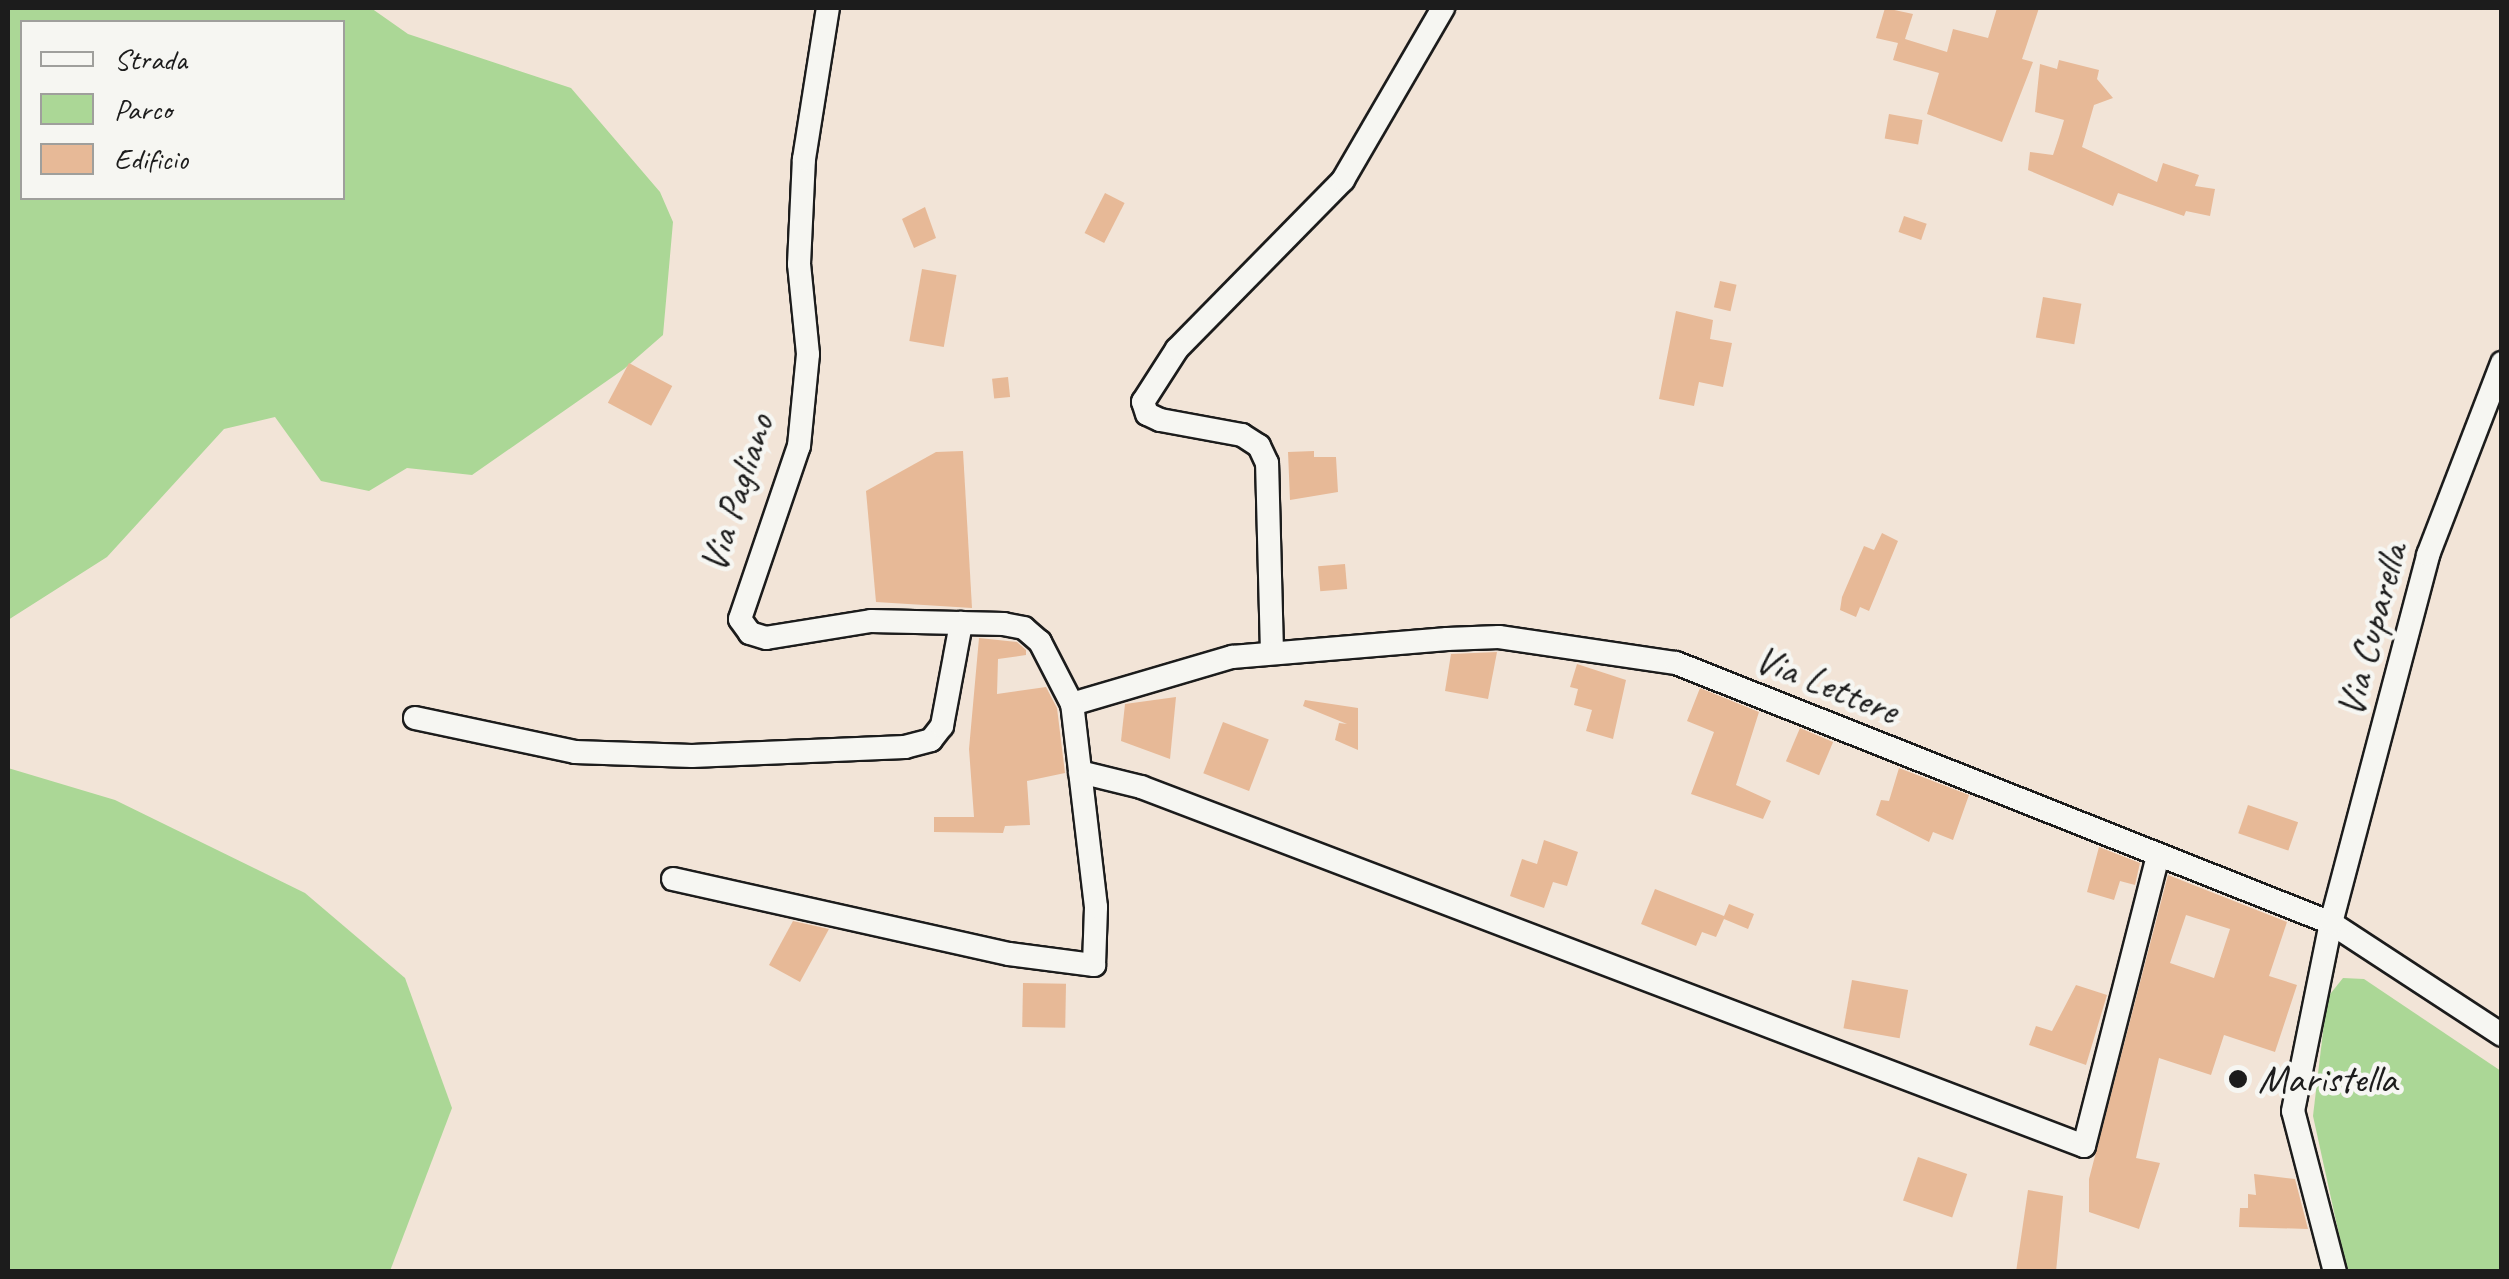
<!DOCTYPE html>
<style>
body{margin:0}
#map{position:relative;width:2509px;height:1279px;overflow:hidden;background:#f2e4d7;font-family:Caveat,sans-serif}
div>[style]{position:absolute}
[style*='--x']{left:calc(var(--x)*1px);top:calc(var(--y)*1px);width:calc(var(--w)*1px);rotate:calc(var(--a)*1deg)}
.green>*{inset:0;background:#abd796}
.building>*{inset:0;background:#e7b997;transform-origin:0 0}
.roads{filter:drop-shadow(2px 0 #1c1c1c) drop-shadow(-2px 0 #1c1c1c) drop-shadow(0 2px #1c1c1c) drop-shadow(0 -2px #1c1c1c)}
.street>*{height:22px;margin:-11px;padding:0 11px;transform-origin:11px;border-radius:11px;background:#f6f6f2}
.dots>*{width:28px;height:28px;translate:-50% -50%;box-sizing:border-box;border:5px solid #f6f6f2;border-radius:50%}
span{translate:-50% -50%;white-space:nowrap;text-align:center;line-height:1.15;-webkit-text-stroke:9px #f6f6f2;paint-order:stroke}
.street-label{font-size:40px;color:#1c1c1c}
.poi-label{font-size:40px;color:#1c1c1c}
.left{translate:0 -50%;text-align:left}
.frame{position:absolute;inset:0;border:10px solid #1c1c1c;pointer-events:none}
.legend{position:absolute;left:20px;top:20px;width:325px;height:180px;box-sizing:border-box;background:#f6f6f2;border:2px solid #9f9f9c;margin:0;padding:12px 18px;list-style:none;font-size:30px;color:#1c1c1c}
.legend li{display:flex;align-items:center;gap:20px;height:50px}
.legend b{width:50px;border:2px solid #9f9f9c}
</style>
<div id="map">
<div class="green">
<i style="clip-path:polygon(evenodd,8px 8px,371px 8px,408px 34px,571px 88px,660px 192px,673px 222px,663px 335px,624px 369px,472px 475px,407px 468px,369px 491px,321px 481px,275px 417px,224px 429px,107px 557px,8px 620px,8px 8px,22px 22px,342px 22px,342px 198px,22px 198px,22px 22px)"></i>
<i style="clip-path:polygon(8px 768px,115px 800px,305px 893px,405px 978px,452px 1108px,390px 1271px,8px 1271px)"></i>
<i style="clip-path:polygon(2343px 978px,2364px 979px,2501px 1071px,2501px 1271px,2347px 1271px,2313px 1116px,2327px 998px)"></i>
</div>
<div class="building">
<i style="clip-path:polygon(1885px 8px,1913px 14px,1905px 39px,1947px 52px,1953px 29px,1988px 38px,1997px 8px,2039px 8px,2022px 59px,2033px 62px,2002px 142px,1927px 114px,1939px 73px,1893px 60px,1898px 43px,1876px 38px)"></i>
<i style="clip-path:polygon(2059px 60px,2099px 70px,2097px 79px,2113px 98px,2094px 105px,2082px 147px,2157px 182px,2163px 163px,2199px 175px,2195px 186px,2215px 189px,2210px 216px,2186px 211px,2184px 216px,2118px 193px,2113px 206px,2028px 170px,2030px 152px,2053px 155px,2059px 137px,2064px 120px,2035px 112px,2040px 64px,2057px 69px)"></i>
<i style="left:1889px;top:114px;width:34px;height:25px;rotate:10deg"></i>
<i style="left:1105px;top:193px;width:22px;height:45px;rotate:27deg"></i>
<i style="clip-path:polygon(925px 207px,936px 238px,914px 248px,902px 219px)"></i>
<i style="left:1904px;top:216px;width:24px;height:17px;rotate:19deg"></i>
<i style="left:922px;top:269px;width:35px;height:73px;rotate:10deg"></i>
<i style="left:1720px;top:281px;width:17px;height:27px;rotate:13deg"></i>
<i style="left:2043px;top:297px;width:39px;height:41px;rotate:10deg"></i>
<i style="clip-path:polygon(1676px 311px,1713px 320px,1710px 339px,1732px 343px,1723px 387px,1699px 382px,1694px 406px,1659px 399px)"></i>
<i style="left:629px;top:363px;width:49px;height:45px;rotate:28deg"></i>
<i style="left:1008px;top:377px;width:20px;height:16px;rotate:84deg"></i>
<i style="clip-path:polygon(963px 451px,972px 608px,876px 602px,866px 491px,936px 452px)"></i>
<i style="clip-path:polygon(1314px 451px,1314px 457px,1336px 457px,1338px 492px,1290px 500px,1288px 452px)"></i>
<i style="clip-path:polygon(1882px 533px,1898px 541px,1869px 611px,1860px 607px,1856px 617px,1840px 610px,1842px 597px,1864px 546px,1874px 550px)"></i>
<i style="left:1345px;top:564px;width:25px;height:27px;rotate:85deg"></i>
<i style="clip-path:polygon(979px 638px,1017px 642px,1026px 650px,1026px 655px,998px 659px,997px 694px,1046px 687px,1057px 708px,1065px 773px,1027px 781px,1030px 825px,1005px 826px,1003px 833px,934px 832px,934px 817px,974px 817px,969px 749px)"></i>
<i style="clip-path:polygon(1497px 652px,1488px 699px,1445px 691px,1451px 654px)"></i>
<i style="clip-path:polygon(1577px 664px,1626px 680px,1613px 739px,1586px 731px,1592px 710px,1574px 705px,1578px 689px,1570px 687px)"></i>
<i style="clip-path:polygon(1700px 688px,1759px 712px,1736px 785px,1771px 801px,1763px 819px,1691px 794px,1714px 732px,1687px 721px)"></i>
<i style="clip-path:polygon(1176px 697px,1170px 759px,1121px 741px,1125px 704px)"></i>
<i style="clip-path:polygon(1305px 700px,1358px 708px,1358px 750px,1335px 740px,1339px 723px,1347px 724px,1303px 706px)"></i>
<i style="left:1223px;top:722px;width:49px;height:55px;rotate:21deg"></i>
<i style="left:1800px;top:728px;width:36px;height:36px;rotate:23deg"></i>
<i style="clip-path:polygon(1899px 768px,1969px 795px,1953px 840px,1933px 832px,1929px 842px,1876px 815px,1881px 800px,1889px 801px)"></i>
<i style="left:2248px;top:805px;width:53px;height:30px;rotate:19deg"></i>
<i style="clip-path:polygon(1544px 840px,1578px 852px,1567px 886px,1553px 882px,1544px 908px,1510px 896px,1522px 859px,1537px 864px)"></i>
<i style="clip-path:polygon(2099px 847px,2140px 863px,2135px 885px,2120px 881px,2114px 900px,2087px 892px)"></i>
<i style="clip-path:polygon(evenodd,2168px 875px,2287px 922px,2269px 976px,2297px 985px,2275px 1052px,2224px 1035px,2211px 1075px,2159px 1058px,2136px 1158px,2160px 1163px,2139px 1229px,2089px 1212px,2089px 1179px,2168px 875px,2186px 915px,2230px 929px,2214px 978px,2170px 963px,2186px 915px)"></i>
<i style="clip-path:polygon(1655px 889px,1724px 916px,1729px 904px,1754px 914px,1748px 929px,1724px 919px,1716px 937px,1702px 932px,1696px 946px,1641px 924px)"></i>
<i style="clip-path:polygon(793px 921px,829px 929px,800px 982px,769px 965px)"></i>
<i style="left:1852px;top:980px;width:57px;height:49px;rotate:10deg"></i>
<i style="left:1023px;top:983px;width:43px;height:44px;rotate:1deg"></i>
<i style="clip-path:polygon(2076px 985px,2107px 995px,2086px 1065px,2029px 1045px,2036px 1026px,2052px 1031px)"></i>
<i style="left:1918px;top:1157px;width:52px;height:46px;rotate:19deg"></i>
<i style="clip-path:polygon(2254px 1174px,2295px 1179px,2308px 1229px,2239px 1227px,2240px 1208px,2248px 1208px,2248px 1194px,2256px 1195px)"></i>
<i style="clip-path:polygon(2028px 1190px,2063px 1196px,2056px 1272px,2016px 1272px)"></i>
</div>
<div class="roads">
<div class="street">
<i style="--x:1272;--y:652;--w:189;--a:-91.5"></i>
<i style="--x:1267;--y:463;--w:19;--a:-115"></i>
<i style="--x:1259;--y:446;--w:20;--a:-147"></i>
<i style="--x:1242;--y:435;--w:83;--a:-169.6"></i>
<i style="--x:1160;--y:420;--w:14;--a:-155"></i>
<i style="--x:1147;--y:414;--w:13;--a:-108"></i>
<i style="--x:1143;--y:402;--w:63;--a:-57.3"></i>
<i style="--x:1177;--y:349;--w:237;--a:-45.5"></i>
<i style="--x:1343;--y:180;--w:199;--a:-59.8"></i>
<i style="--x:1072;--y:704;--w:167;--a:-16.4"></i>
<i style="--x:1232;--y:657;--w:216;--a:-4.8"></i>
<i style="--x:1447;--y:639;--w:52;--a:-2.2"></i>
<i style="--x:1499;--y:637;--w:179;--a:8.4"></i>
<i style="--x:1676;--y:663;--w:705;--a:21.65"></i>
<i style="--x:2331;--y:923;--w:204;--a:33.2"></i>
<i style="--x:415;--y:718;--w:164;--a:12"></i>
<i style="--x:575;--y:752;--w:117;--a:2"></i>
<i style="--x:692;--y:756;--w:213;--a:-2.4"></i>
<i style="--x:905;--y:747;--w:27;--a:-15"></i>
<i style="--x:931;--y:740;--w:18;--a:-52"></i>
<i style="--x:942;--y:726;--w:105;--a:-79.5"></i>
<i style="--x:1080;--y:772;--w:63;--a:13.8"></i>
<i style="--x:1141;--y:787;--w:1009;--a:20.84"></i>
<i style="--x:2084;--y:1146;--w:300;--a:-75.7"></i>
<i style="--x:673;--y:879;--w:344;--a:12.6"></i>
<i style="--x:1009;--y:954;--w:86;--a:7.4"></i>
<i style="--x:1094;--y:965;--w:58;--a:-88"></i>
<i style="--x:1096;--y:907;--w:204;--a:-96.7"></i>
<i style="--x:1072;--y:704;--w:70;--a:-117.3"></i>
<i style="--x:1040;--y:642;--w:21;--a:-139"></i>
<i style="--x:1024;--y:628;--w:20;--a:-169"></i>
<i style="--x:1004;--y:624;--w:133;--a:-178.7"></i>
<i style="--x:871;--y:621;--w:106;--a:170.8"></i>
<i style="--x:766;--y:638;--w:17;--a:-163"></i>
<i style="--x:750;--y:633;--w:17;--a:-126"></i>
<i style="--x:740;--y:619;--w:183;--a:-71.2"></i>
<i style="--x:799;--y:446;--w:92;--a:-84.4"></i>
<i style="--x:808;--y:354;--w:90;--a:-95.7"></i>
<i style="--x:799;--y:264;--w:105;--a:-87.3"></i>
<i style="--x:804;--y:159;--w:153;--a:-81"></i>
<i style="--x:2335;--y:1272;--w:166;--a:-104.6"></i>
<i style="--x:2293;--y:1111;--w:192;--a:-78.6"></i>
<i style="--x:2331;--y:923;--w:381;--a:-75.2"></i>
<i style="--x:2428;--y:555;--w:206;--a:-68.9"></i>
</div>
</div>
<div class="dots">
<i style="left:2238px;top:1079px;background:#1c1c1c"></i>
</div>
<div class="street-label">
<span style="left:736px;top:493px;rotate:-72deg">Via Pagliano</span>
<span style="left:2371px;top:630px;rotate:-75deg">Via Cuparella</span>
<span style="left:1827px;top:684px;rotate:22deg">Via Lettere</span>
</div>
<div class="poi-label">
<span class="left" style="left:2258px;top:1079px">Maristella</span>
</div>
<div class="frame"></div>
<ul class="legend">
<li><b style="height:12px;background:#f6f6f2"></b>Strada</li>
<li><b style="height:28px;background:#abd796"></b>Parco</li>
<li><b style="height:28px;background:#e7b997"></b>Edificio</li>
</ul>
</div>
